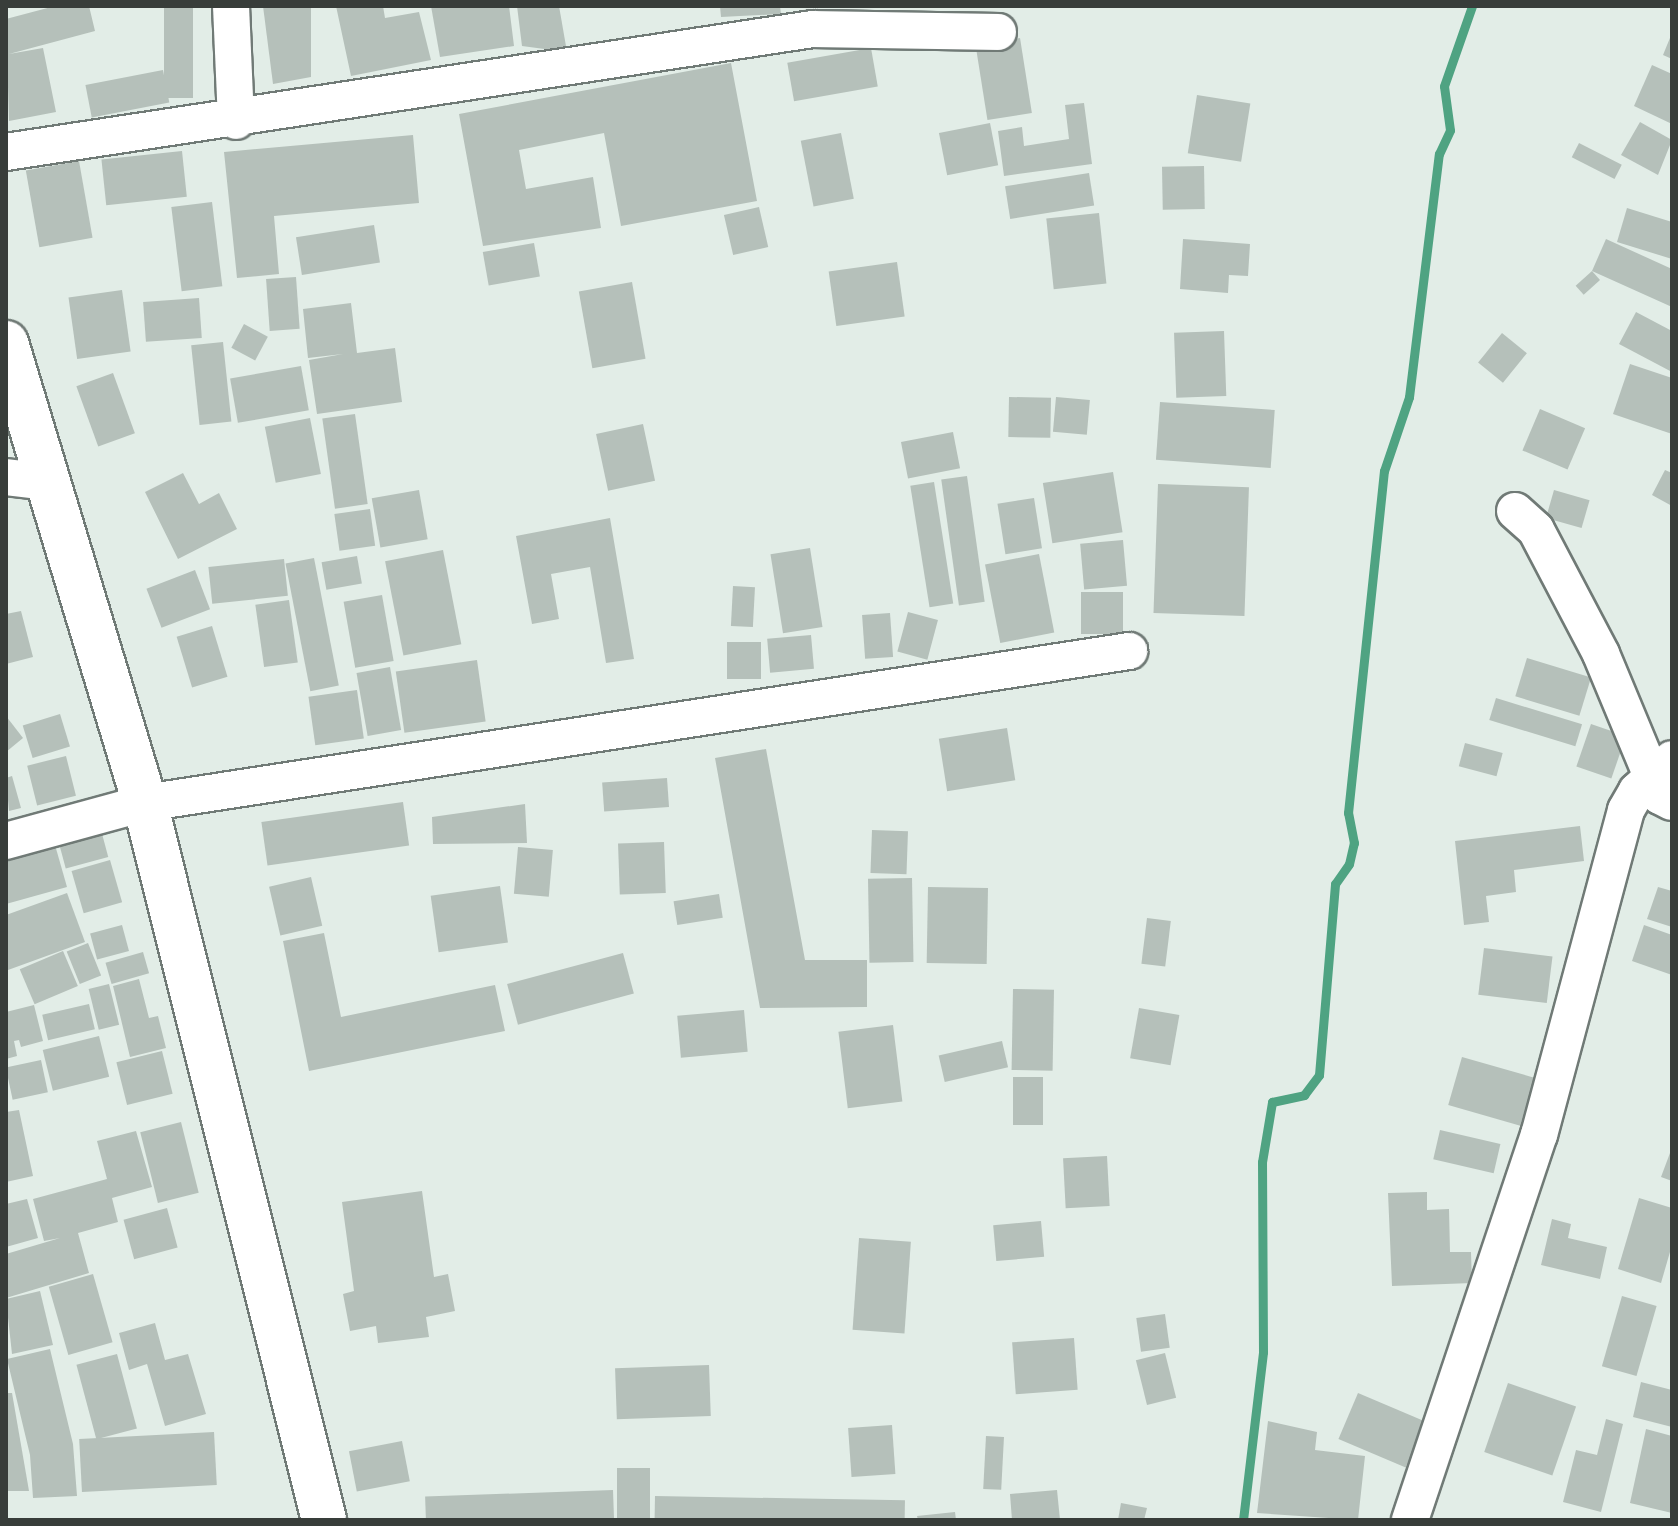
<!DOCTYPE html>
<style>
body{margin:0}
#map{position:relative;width:1678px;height:1526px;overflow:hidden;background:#e2ede7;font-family:Raleway,sans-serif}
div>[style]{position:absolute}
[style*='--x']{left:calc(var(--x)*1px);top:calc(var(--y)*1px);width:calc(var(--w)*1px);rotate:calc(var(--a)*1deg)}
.stream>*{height:9px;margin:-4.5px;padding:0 4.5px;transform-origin:4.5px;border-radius:4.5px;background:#4fa382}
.building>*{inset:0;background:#b5c0ba;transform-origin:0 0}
.roads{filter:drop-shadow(2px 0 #707a76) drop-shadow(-2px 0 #707a76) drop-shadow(0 2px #707a76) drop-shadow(0 -2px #707a76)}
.minor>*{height:36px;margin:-18px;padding:0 18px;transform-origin:18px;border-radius:18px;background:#fff}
.tertiary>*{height:44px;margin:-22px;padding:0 22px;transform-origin:22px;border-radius:22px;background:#fff}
span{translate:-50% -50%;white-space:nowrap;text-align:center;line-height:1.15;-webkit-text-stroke:6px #e2ede7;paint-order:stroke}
.frame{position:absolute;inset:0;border:8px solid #383d3a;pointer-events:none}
</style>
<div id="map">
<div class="stream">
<i style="--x:1243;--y:1520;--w:169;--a:-83.2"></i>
<i style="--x:1263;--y:1352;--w:190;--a:-90.3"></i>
<i style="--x:1262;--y:1162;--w:61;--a:-80.5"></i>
<i style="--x:1272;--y:1102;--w:33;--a:-12"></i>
<i style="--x:1304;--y:1095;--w:25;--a:-53"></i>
<i style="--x:1319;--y:1075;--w:192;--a:-85.2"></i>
<i style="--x:1335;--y:884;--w:24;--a:-55"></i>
<i style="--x:1349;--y:864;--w:22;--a:-77"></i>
<i style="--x:1354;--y:843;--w:31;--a:-101"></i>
<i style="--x:1348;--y:813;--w:344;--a:-84"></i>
<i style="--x:1384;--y:471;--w:78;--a:-71.3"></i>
<i style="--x:1409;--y:397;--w:245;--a:-83"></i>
<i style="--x:1439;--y:154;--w:26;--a:-65"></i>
<i style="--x:1450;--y:130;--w:44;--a:-97.8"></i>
<i style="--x:1444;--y:86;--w:85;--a:-70.7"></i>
</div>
<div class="building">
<i style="clip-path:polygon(55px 6px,89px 6px,95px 31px,9px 54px,43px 48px,56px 112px,9px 121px,6px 19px)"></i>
<i style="left:164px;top:6px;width:29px;height:92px"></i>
<i style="clip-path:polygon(263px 6px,311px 6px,311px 77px,273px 84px)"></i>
<i style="clip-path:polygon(336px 6px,383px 6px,385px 18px,419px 12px,431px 60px,351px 76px)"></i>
<i style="clip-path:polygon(431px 6px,509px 6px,514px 46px,440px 57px)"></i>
<i style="clip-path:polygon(517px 6px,559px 6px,567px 52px,522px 46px)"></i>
<i style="clip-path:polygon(720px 6px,780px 6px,781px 14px,721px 17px)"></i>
<i style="clip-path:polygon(1672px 33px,1672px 59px,1663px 55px)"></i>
<i style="left:1020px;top:38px;width:76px;height:45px;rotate:81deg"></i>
<i style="left:871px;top:48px;width:39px;height:85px;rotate:80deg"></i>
<i style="clip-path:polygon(731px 63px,757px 201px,621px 226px,604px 133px,519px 150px,526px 189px,593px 177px,601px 228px,483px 246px,459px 114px)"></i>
<i style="clip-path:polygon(1652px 65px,1672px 74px,1672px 124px,1634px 106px)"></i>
<i style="left:163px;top:70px;width:33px;height:79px;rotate:79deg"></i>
<i style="left:1197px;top:95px;width:54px;height:59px;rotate:9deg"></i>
<i style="clip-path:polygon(1084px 103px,1092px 164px,1004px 176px,998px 131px,1022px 127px,1024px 146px,1069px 139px,1065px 105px)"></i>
<i style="clip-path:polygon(1640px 122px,1672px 140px,1658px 175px,1621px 155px)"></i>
<i style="left:990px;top:123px;width:43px;height:52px;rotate:79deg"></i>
<i style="left:841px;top:133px;width:67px;height:41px;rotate:79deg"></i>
<i style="clip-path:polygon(413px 135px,419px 203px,274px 216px,279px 274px,237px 278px,224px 152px)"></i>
<i style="left:1579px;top:143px;width:48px;height:16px;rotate:27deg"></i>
<i style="left:182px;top:151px;width:46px;height:81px;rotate:84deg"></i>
<i style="left:79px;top:161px;width:78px;height:54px;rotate:80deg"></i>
<i style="left:1204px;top:166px;width:43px;height:42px;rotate:89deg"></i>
<i style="left:1089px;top:173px;width:33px;height:85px;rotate:81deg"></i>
<i style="left:212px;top:202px;width:85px;height:41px;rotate:83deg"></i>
<i style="left:759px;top:207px;width:41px;height:36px;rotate:77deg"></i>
<i style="clip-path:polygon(1627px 208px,1672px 222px,1672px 259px,1617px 242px)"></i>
<i style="left:1099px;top:213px;width:71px;height:53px;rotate:84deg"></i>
<i style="left:374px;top:225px;width:38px;height:79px;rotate:81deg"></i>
<i style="clip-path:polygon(1183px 239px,1250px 244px,1248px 276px,1229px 275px,1228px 293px,1180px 289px)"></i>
<i style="clip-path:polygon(1606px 239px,1672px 269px,1672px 307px,1592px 271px)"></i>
<i style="left:534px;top:243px;width:34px;height:52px;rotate:80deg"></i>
<i style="left:897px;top:262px;width:55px;height:69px;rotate:82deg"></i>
<i style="left:1592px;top:271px;width:12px;height:22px;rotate:48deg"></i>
<i style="left:296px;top:277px;width:52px;height:30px;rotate:86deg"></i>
<i style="left:632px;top:282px;width:78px;height:54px;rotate:80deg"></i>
<i style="left:122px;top:290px;width:62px;height:54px;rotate:82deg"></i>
<i style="left:199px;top:298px;width:40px;height:56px;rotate:86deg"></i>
<i style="clip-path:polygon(351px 303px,357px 353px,395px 348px,402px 402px,317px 414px,309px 360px,343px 354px,308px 358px,303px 309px)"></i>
<i style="clip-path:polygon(1636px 312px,1672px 331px,1672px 372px,1619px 344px)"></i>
<i style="left:244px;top:324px;width:27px;height:27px;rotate:28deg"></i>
<i style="left:1224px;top:331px;width:65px;height:50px;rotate:88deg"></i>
<i style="left:1502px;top:333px;width:32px;height:38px;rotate:39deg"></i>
<i style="left:223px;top:342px;width:80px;height:32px;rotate:84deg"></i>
<i style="clip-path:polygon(1630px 364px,1672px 378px,1672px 434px,1613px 414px)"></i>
<i style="left:301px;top:366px;width:45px;height:72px;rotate:80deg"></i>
<i style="left:113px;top:373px;width:64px;height:39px;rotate:70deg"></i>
<i style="left:1009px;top:397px;width:42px;height:40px;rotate:1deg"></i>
<i style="left:1056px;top:397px;width:34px;height:35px;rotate:5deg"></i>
<i style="left:1160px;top:402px;width:115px;height:58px;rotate:4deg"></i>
<i style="left:1540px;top:409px;width:49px;height:45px;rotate:23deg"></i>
<i style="left:355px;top:414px;width:91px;height:33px;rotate:82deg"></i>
<i style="left:310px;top:418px;width:57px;height:46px;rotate:79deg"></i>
<i style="left:643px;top:424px;width:58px;height:48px;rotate:78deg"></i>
<i style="left:953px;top:432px;width:37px;height:53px;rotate:79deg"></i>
<i style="clip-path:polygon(1665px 470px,1672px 473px,1672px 506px,1652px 495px)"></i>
<i style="left:1113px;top:472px;width:61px;height:71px;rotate:81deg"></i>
<i style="clip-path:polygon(183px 473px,199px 504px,219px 493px,237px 529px,178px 559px,145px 492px)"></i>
<i style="left:967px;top:476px;width:127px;height:26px;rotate:82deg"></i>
<i style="left:934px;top:482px;width:123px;height:24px;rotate:81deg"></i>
<i style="left:1158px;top:484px;width:91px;height:129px;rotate:2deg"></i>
<i style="left:419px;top:490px;width:50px;height:48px;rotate:80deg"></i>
<i style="left:1554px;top:490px;width:37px;height:29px;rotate:16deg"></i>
<i style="left:1034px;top:498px;width:51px;height:37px;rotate:81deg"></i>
<i style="left:370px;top:509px;width:37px;height:36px;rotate:82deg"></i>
<i style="clip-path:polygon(610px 518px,634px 659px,606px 663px,590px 567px,551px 574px,559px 619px,532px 624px,516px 536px)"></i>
<i style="left:1123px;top:540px;width:46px;height:43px;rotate:85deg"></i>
<i style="left:810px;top:548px;width:80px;height:40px;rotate:81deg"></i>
<i style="left:443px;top:550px;width:96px;height:59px;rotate:79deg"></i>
<i style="left:1039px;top:554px;width:80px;height:55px;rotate:79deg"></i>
<i style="left:357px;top:556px;width:28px;height:36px;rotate:80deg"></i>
<i style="left:314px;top:558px;width:130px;height:29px;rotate:79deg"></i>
<i style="left:284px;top:559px;width:37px;height:76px;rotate:84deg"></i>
<i style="left:195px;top:570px;width:42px;height:52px;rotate:69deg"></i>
<i style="left:733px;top:586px;width:22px;height:40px;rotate:3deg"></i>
<i style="left:1081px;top:592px;width:42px;height:42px"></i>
<i style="left:382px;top:595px;width:67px;height:39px;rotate:80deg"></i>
<i style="left:289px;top:600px;width:63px;height:34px;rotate:82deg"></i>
<i style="clip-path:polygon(21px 611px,33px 657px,6px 664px,6px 614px)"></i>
<i style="left:908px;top:612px;width:31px;height:41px;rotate:15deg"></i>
<i style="left:890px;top:613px;width:44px;height:28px;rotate:86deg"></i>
<i style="left:212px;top:626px;width:53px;height:37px;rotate:73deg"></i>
<i style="left:811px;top:635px;width:34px;height:44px;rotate:85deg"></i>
<i style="left:727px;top:642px;width:34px;height:37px"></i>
<i style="left:1527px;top:658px;width:67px;height:40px;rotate:17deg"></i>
<i style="left:477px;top:660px;width:62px;height:82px;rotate:82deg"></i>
<i style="left:390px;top:667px;width:64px;height:34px;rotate:80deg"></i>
<i style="left:357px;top:690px;width:49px;height:49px;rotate:82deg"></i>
<i style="left:1496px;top:698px;width:90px;height:23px;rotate:17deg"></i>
<i style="left:60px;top:714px;width:34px;height:39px;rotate:73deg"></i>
<i style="clip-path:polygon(6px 716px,23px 738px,6px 752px)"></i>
<i style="left:1591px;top:724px;width:37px;height:45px;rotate:19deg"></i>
<i style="left:1007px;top:728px;width:53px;height:69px;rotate:81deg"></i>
<i style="left:1465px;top:743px;width:39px;height:24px;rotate:15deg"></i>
<i style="clip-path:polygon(766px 749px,805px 960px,867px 960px,867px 1007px,760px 1008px,715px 758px)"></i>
<i style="left:66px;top:756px;width:41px;height:40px;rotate:76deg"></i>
<i style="clip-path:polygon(12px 776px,21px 808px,9px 811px,6px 778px)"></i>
<i style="left:667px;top:778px;width:29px;height:65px;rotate:86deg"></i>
<i style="left:403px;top:802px;width:44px;height:143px;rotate:82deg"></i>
<i style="clip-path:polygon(525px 804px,527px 843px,433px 844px,432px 817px)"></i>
<i style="clip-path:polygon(1580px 826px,1584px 861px,1514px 870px,1516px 892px,1486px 896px,1489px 922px,1464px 925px,1455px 841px)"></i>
<i style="left:101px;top:830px;width:28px;height:44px;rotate:75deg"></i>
<i style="left:872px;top:830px;width:36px;height:43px;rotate:2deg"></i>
<i style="left:664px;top:842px;width:51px;height:46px;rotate:88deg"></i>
<i style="clip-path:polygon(55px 845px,67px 887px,6px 904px,6px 859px)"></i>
<i style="left:518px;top:847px;width:35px;height:47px;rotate:5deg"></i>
<i style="left:110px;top:860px;width:44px;height:40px;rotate:74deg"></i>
<i style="left:311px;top:877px;width:50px;height:43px;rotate:77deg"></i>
<i style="left:912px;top:878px;width:84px;height:44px;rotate:89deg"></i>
<i style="left:500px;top:886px;width:57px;height:70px;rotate:82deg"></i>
<i style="left:928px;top:887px;width:60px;height:76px;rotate:1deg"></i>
<i style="clip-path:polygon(1658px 887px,1672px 891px,1672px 927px,1647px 919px)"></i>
<i style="clip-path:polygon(67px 893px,85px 942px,8px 970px,6px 915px)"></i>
<i style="left:719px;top:894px;width:24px;height:46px;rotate:81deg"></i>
<i style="left:1147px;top:918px;width:24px;height:46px;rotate:7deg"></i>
<i style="left:122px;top:925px;width:27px;height:33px;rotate:75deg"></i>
<i style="clip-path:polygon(1644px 925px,1672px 935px,1672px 975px,1632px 961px)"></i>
<i style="clip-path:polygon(324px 933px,341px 1017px,495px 985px,505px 1031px,309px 1071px,283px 941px)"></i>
<i style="left:88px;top:943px;width:35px;height:23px;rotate:68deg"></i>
<i style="left:1484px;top:948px;width:69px;height:47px;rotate:7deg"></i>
<i style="left:63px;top:951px;width:38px;height:47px;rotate:67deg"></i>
<i style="left:143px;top:952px;width:22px;height:39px;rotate:74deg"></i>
<i style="left:623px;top:953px;width:42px;height:120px;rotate:75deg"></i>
<i style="clip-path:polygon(139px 979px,149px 1018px,158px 1016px,166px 1048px,130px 1057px,113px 986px)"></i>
<i style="left:109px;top:984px;width:42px;height:21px;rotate:76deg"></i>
<i style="left:1013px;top:989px;width:41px;height:81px;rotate:1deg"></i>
<i style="left:89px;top:1004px;width:26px;height:48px;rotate:77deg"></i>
<i style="clip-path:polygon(34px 1005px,43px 1041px,21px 1047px,19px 1040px,14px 1041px,17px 1056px,6px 1059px,6px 1012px)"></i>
<i style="left:1139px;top:1008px;width:41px;height:51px;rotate:10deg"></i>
<i style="left:744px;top:1010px;width:42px;height:67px;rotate:85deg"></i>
<i style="left:893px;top:1025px;width:77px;height:55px;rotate:83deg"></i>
<i style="left:99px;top:1036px;width:42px;height:58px;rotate:76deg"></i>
<i style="left:1002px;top:1041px;width:27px;height:65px;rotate:77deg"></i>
<i style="left:162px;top:1051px;width:44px;height:47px;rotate:76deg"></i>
<i style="left:1462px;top:1057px;width:75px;height:50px;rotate:16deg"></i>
<i style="left:41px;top:1060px;width:33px;height:36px;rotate:78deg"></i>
<i style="left:1013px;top:1077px;width:30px;height:48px"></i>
<i style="clip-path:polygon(19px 1110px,33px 1176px,6px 1182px,6px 1112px)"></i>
<i style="left:181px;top:1122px;width:73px;height:42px;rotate:76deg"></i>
<i style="left:1440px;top:1130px;width:62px;height:30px;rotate:13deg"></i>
<i style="clip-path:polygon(136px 1131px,152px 1187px,112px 1198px,118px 1222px,78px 1233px,89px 1273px,6px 1298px,6px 1254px,60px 1238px,44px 1241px,33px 1199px,107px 1179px,97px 1141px)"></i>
<i style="clip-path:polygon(1670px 1153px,1672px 1154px,1672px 1181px,1661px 1177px)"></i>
<i style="left:1107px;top:1156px;width:50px;height:44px;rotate:87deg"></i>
<i style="clip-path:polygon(422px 1191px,434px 1277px,448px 1274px,455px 1311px,426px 1317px,429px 1337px,378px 1343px,376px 1326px,350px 1331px,343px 1294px,354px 1291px,342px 1202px)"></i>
<i style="clip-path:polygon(1427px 1192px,1427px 1210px,1449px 1209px,1450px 1252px,1471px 1252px,1472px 1283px,1392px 1286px,1388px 1193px)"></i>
<i style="clip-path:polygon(1639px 1198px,1672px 1208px,1672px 1245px,1661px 1283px,1618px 1269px)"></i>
<i style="clip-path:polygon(27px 1199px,38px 1238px,6px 1247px,6px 1204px)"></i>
<i style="left:167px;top:1208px;width:41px;height:45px;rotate:75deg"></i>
<i style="clip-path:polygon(1552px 1219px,1571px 1224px,1568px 1238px,1607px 1247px,1600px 1279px,1541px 1265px)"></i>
<i style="left:1041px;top:1221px;width:36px;height:48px;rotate:85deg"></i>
<i style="left:859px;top:1238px;width:52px;height:92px;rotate:4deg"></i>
<i style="left:93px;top:1274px;width:71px;height:46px;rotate:74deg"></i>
<i style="clip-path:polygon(40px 1291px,53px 1345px,12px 1354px,6px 1299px)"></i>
<i style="left:1622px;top:1296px;width:36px;height:73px;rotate:16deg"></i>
<i style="left:1165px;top:1314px;width:34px;height:29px;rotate:82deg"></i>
<i style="clip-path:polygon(155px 1323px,165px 1360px,188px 1354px,206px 1414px,165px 1426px,147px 1364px,129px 1370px,119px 1333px)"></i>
<i style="left:1074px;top:1338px;width:52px;height:62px;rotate:86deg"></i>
<i style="clip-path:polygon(50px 1349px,73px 1444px,77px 1496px,33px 1498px,30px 1455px,7px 1359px)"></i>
<i style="left:1165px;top:1353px;width:46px;height:30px;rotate:76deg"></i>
<i style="left:117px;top:1354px;width:77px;height:42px;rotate:75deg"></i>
<i style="left:709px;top:1365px;width:51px;height:94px;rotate:88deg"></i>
<i style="clip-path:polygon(1641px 1382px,1672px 1390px,1672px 1427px,1633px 1417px)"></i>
<i style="left:1508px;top:1383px;width:72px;height:73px;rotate:19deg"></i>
<i style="clip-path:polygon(6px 1393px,12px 1393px,29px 1491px,6px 1491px)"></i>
<i style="left:1358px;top:1393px;width:73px;height:50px;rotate:23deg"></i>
<i style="clip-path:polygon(1606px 1419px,1623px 1424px,1601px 1512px,1563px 1502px,1576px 1450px,1597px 1455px)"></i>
<i style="clip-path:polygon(1268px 1421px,1317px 1432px,1315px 1450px,1365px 1456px,1358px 1520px,1257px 1513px)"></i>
<i style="left:892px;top:1425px;width:49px;height:44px;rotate:86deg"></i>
<i style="clip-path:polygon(1646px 1429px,1672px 1436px,1672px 1513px,1630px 1503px)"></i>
<i style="left:214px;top:1432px;width:53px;height:135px;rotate:87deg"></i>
<i style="left:986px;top:1436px;width:18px;height:53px;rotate:3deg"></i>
<i style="left:402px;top:1441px;width:41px;height:54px;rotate:79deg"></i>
<i style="left:617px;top:1468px;width:33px;height:52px"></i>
<i style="left:613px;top:1490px;width:30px;height:188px;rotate:88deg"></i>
<i style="clip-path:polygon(1057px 1490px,1060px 1520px,1012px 1520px,1010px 1494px)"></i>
<i style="left:655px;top:1496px;width:250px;height:24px;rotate:1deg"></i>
<i style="clip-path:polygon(1121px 1503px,1147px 1508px,1144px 1520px,1118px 1520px)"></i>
<i style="clip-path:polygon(955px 1512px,956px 1520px,918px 1520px,917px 1516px)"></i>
</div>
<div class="roads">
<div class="minor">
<i style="--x:231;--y:6;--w:115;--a:87.5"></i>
<i style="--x:6;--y:152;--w:816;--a:-8.67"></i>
<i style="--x:813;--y:29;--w:185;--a:0.9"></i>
<i style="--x:6;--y:477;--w:42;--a:6.8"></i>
<i style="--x:1515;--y:511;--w:28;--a:42"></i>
<i style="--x:1536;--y:530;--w:140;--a:62.3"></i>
<i style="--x:1601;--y:654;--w:154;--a:67.4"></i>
<i style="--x:1660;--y:796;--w:13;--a:27"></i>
<i style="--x:6;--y:841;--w:144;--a:-15.3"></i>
<i style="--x:145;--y:803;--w:996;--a:-8.78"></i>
<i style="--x:1410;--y:1520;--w:406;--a:-71.5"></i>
<i style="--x:1539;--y:1135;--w:336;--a:-75"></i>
<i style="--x:1626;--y:810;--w:22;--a:-60"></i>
<i style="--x:1637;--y:791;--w:47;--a:-42.4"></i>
</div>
<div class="tertiary">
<i style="--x:6;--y:343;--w:481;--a:73.2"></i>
<i style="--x:145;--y:803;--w:739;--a:75.98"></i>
</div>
</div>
<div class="frame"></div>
</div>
